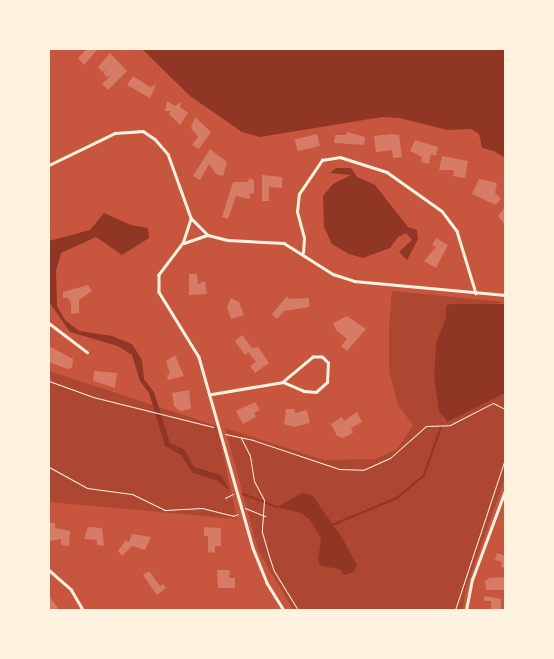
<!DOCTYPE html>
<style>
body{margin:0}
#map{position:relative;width:554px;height:659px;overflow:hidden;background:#c8553d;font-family:Overpass,sans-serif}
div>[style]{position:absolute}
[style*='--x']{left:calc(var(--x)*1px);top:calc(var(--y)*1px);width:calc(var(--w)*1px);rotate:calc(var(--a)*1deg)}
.green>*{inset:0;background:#ae4732}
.water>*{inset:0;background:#8f3625}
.stream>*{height:2px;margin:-1px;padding:0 1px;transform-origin:1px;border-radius:1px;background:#8f3625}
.building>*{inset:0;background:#d67c66;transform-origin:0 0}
.path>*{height:1px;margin:-0.5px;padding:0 0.5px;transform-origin:0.5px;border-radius:0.5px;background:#fff3e0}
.minor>*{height:2.5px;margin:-1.25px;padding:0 1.25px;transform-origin:1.25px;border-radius:1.25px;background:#fff3e0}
span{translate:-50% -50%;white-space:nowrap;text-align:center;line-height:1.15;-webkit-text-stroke:4px #fff3e0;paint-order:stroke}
.frame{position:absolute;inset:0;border:50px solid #fff3e0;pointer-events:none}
</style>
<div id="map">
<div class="green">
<i style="clip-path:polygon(392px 291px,505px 302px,485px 307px,449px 304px,446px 307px,446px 317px,436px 343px,434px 377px,444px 421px,505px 393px,505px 478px,465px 591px,463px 610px,293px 610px,258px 550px,225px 428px,324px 460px,376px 459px,397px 449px,413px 425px,398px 405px,389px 371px,389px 327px)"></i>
<i style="clip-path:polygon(49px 371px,217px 426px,237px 519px,49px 502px)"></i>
</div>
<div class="water">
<i style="clip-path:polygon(142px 49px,505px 49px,505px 158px,494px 151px,482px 148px,479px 134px,471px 129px,447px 130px,400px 118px,382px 117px,260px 137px,242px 132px,190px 96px)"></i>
<i style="clip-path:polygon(336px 168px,351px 168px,357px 177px,375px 185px,408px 227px,417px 230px,418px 239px,407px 260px,399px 252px,412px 240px,406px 233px,398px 237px,390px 248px,363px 258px,349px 254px,332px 244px,324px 227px,323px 196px,333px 184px,351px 175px,330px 173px)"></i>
<i style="clip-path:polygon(104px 213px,131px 225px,148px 228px,149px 238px,122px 255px,96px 237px,61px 253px,56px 271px,57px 306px,65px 320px,79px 331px,112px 336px,132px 344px,142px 360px,144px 379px,154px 392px,170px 443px,185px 450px,194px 467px,221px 475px,229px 490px,216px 480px,193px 473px,181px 455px,165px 446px,149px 393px,140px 381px,132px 355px,118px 346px,70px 332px,49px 302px,49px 241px,90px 230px)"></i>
<i style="clip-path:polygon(449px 304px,505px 304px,505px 393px,447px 422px,439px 411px,434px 377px,436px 343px,446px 317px,446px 306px)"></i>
<i style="clip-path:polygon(302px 493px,312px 495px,341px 536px,357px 565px,354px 572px,344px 575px,340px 569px,321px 566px,318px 561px,321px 539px,310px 520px,301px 513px,277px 507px)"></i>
</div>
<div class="stream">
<i style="--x:243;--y:494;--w:36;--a:21"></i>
<i style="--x:332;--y:525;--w:70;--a:-22.6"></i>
<i style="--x:397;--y:498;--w:35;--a:-40"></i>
<i style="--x:424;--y:475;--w:51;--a:-70.5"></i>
</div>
<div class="building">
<i style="clip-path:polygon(87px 49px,97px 50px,84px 65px,78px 58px)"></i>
<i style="clip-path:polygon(110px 53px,127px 71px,108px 90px,102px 84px,111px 75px,107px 77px,103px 73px,106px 70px,102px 72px,98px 67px)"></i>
<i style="clip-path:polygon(133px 76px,150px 87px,156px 85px,150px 98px,127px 85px)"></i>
<i style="clip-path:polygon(167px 101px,175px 106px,181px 102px,180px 107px,188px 113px,180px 125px,169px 114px,171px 111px,165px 111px)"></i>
<i style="clip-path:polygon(195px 117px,211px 132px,199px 149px,192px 145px,198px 137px,191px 128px)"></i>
<i style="clip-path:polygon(347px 132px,365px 137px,364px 145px,334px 143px,335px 135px,346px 135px)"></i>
<i style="left:317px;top:134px;width:12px;height:23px;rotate:76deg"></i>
<i style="clip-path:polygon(393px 134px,399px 135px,402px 157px,393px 158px,392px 150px,376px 152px,374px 136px)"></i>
<i style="clip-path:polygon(415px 140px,438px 147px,436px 156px,431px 154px,429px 164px,421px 162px,422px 157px,410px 151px)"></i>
<i style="clip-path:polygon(210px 149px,227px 162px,223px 176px,216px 174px,209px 164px,200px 180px,193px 176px)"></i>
<i style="clip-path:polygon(442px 156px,468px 161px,465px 178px,453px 176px,454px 170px,439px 170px)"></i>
<i style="clip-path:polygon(262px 175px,282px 177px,282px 188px,269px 187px,269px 201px,262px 201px)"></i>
<i style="clip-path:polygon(249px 178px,254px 180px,254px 193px,250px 194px,250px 199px,236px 196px,228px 219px,222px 217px,233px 182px,248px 182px)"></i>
<i style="clip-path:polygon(479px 179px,497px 183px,495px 193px,501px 199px,496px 205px,472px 194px)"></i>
<i style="clip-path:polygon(505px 207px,505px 225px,498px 216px)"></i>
<i style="clip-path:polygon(436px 238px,448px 245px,436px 268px,424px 261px,436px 247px,432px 245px)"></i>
<i style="clip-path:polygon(189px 274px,197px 274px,198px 284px,205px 281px,207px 294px,189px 295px)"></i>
<i style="clip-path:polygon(88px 285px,92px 291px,79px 300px,79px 313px,71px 314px,71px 303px,68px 298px,63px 298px,63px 292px)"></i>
<i style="clip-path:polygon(287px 296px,289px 299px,309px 298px,309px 307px,284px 311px,277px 319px,272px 314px)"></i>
<i style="clip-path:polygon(231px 298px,239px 302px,244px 315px,231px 319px,227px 307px)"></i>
<i style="clip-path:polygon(347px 316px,366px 329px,347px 351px,341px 346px,347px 339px,336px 330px,333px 323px)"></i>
<i style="clip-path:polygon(242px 335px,252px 348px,258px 347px,269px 363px,255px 373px,250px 366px,256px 362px,248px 352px,245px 355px,235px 341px)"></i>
<i style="clip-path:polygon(49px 346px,73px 359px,72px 368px,67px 369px,49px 362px)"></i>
<i style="clip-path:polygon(175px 355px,184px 376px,168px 380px,167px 375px,170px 374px,166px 361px)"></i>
<i style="clip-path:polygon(94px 371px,117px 373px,115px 388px,93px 381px)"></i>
<i style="clip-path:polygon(189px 390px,191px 409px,180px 411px,174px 406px,172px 393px)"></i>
<i style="clip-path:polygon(255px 402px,260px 410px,254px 413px,256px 417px,243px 424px,236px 411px)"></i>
<i style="clip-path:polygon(286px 409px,294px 409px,295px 413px,307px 410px,310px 423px,294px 427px,284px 424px)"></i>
<i style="clip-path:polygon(357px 412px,362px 422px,351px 428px,353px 433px,343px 438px,337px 436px,331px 424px,342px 417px,344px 421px)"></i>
<i style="clip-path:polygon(49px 523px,55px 523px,55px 528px,70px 531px,69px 546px,61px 545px,61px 539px,49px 541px)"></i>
<i style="clip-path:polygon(88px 527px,102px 528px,104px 546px,97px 545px,97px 540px,84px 539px)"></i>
<i style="clip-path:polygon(204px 527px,221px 528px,221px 546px,215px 546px,215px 553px,208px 552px,208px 536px,204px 536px)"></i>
<i style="clip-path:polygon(132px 534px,151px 537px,145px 550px,132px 546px,122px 556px,118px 551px,126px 540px,129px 542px)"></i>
<i style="clip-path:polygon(497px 553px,505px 556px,505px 568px,501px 567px,502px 562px,495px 560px)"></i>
<i style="clip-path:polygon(217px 570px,230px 570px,229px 578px,235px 578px,235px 588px,218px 588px)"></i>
<i style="clip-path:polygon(149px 571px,160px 586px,163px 584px,166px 588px,157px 595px,143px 575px)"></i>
<i style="clip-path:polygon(505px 577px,505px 590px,486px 590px,485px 581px,489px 578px)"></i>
<i style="clip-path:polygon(49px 596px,58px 608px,56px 610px,49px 610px)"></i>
<i style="clip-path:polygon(484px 596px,501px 599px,501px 610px,491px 610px,491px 601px,484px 601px)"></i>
</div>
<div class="path">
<i style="--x:49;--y:381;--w:47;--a:20"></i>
<i style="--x:93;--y:397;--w:124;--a:14"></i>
<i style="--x:225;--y:434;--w:29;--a:12"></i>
<i style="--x:253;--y:440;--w:91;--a:18.6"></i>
<i style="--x:339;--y:469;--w:24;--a:2"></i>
<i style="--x:363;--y:470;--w:30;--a:-24"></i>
<i style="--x:390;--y:458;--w:48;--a:-41.6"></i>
<i style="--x:426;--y:426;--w:24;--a:-2"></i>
<i style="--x:450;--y:425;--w:48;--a:-27.1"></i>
<i style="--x:493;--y:403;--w:13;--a:27"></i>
<i style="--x:241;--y:438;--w:20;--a:63"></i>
<i style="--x:250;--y:456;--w:25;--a:81"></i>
<i style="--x:254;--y:481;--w:21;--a:62"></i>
<i style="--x:264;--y:500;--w:32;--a:94"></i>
<i style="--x:262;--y:532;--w:22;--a:74"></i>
<i style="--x:268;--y:553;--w:19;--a:72"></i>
<i style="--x:274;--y:571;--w:46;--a:58.4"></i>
<i style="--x:49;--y:467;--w:43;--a:28.9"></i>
<i style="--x:87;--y:488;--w:45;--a:7.6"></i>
<i style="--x:132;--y:494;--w:37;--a:26"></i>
<i style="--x:165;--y:510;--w:37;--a:-3"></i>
<i style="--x:202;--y:508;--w:32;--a:14"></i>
<i style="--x:233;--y:516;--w:5;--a:-22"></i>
<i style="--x:225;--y:498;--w:9;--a:-27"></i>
<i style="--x:245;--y:508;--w:22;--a:22"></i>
<i style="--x:455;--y:610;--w:159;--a:-71.7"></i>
</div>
<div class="minor">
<i style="--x:49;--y:165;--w:73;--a:-25.9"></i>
<i style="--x:115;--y:133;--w:28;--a:-4"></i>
<i style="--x:143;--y:131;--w:14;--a:34"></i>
<i style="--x:155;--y:139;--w:20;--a:49"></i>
<i style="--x:168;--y:154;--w:68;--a:70.2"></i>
<i style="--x:191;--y:218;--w:24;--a:45"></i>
<i style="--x:208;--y:235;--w:21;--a:14"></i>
<i style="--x:228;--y:240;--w:56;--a:3.1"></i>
<i style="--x:284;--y:243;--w:58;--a:32.3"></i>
<i style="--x:333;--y:274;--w:22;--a:18"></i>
<i style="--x:354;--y:281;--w:152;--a:5.3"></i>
<i style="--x:191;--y:219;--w:25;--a:108"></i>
<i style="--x:183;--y:243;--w:40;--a:127"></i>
<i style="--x:159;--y:275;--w:17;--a:90"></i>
<i style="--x:159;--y:292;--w:76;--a:58.4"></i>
<i style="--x:199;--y:357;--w:198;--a:74.2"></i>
<i style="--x:253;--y:548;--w:38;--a:68"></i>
<i style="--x:267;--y:583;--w:32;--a:58"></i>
<i style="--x:184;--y:243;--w:24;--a:-19"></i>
<i style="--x:303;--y:253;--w:15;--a:-86"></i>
<i style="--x:304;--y:238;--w:27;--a:-105"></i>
<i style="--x:297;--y:212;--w:18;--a:-84"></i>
<i style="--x:299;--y:194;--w:41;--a:-55.9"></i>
<i style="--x:322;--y:160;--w:18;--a:-9"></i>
<i style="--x:340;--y:157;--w:49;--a:17.7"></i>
<i style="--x:387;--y:172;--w:67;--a:35.3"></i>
<i style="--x:442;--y:211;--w:25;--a:53"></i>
<i style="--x:457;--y:231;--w:65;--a:73"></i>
<i style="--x:49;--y:323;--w:48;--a:37.3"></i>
<i style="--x:212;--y:394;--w:72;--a:-9.6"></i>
<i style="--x:283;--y:382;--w:23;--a:23"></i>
<i style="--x:304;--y:391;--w:12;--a:5"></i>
<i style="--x:316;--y:392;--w:15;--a:-42"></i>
<i style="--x:327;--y:382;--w:19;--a:-87"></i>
<i style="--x:328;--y:363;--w:8;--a:-135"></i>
<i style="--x:322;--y:357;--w:9;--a:180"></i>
<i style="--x:313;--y:357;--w:39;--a:140"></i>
<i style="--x:49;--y:570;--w:29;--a:41"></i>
<i style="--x:71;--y:589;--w:24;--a:60"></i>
<i style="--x:466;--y:610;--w:31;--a:-79"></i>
<i style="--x:472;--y:580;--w:95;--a:-69.7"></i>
</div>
<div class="frame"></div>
</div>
